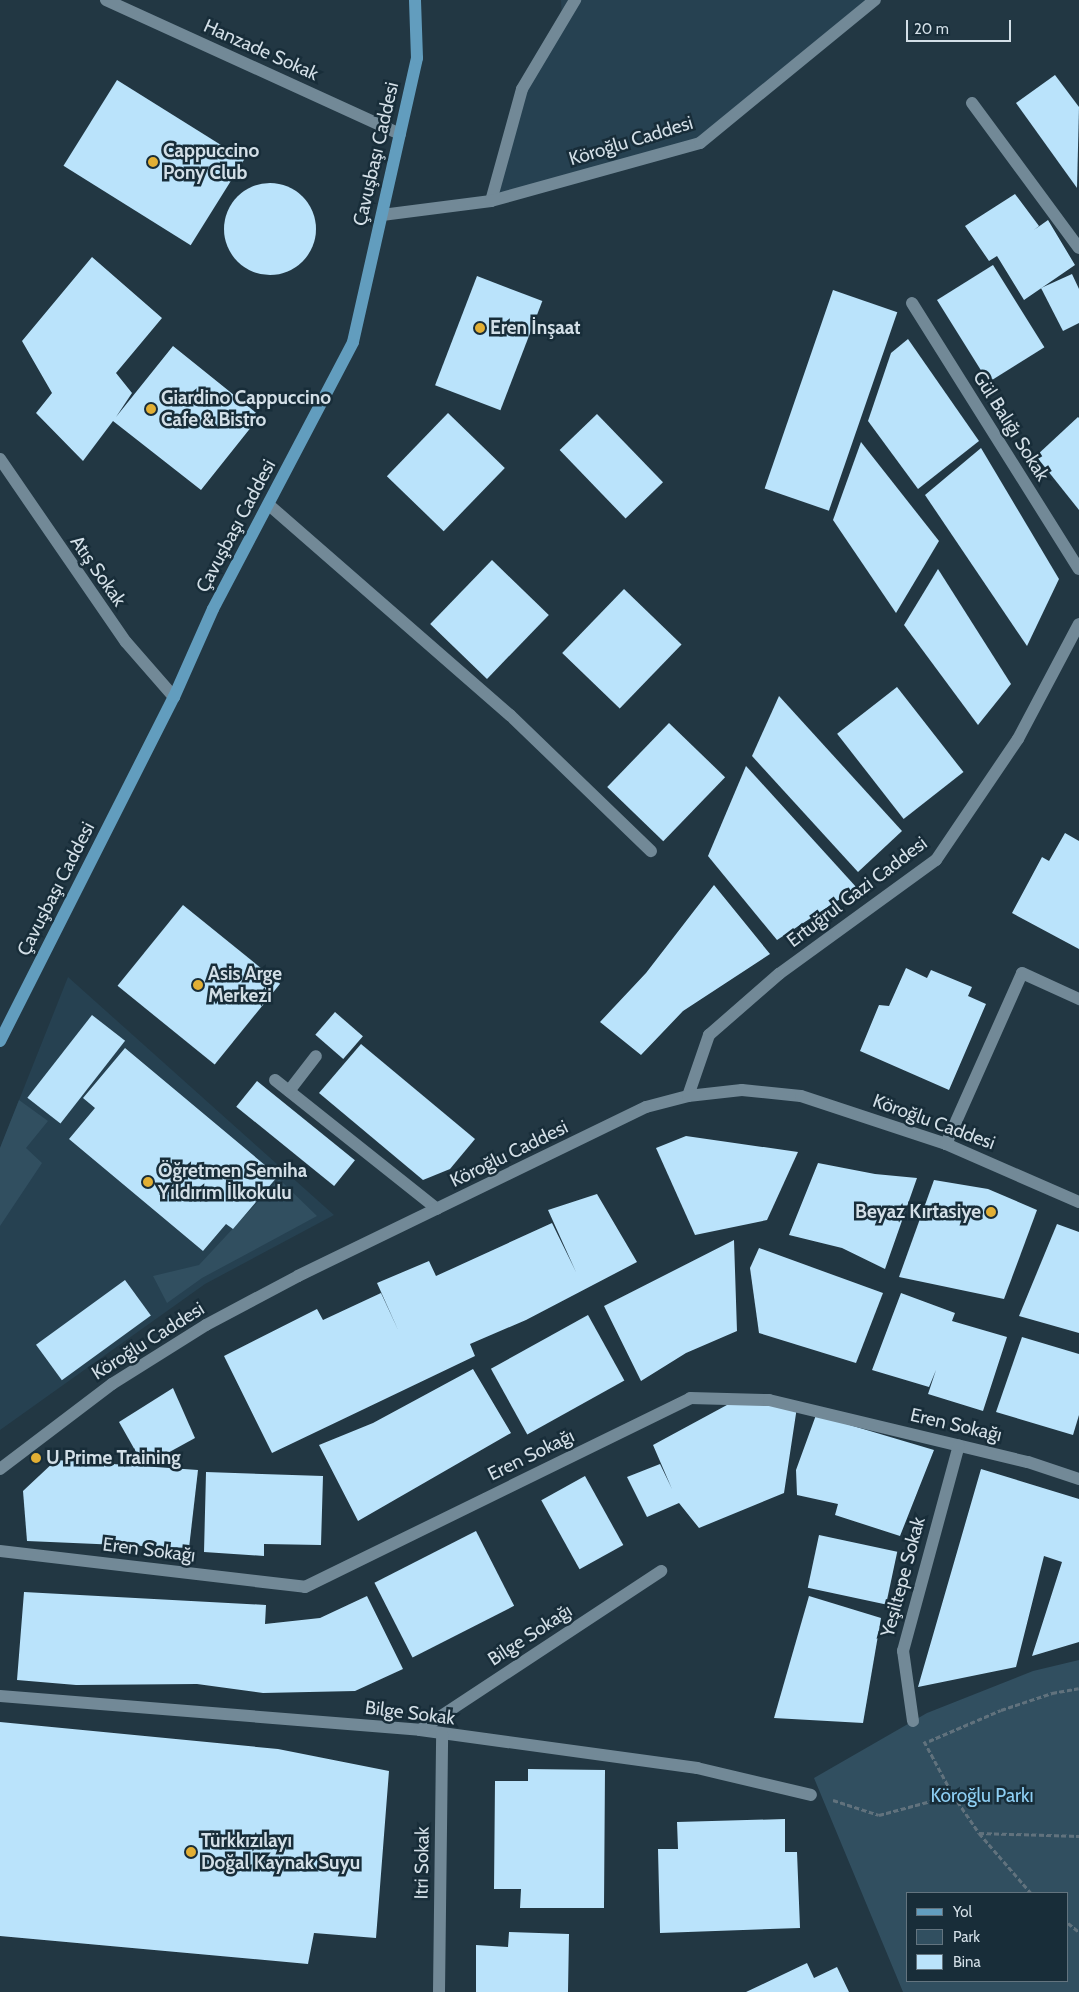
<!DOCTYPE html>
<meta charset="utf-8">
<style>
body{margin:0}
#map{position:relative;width:1079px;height:1992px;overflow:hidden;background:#223743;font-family:Cabin,sans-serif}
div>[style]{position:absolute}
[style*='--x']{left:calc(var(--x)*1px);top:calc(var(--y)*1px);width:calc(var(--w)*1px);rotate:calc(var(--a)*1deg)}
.built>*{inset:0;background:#264151}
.green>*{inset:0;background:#314f60}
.building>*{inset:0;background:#bae3fb;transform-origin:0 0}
.round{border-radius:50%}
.path>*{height:3px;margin-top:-1.5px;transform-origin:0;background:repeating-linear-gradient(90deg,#61727d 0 5px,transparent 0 7.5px)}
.minor>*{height:12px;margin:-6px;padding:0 6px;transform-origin:6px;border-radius:6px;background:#728997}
.major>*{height:12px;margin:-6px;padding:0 6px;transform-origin:6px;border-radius:6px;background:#629dbe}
.dots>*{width:14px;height:14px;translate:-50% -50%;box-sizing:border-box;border:2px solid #182d39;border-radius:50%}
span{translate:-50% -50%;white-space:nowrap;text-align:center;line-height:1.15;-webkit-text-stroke:5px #182d39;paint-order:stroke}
.street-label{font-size:19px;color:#d3dfe7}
.poi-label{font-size:19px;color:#d3dfe7;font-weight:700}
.left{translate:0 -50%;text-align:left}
.right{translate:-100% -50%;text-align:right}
.park-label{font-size:19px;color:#8ecff4}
.legend{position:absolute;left:906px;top:1892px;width:162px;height:90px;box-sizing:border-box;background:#182d39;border:1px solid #63747f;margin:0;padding:6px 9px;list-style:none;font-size:15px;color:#d3dfe7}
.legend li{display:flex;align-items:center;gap:10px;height:25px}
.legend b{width:25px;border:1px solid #63747f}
.scale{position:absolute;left:906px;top:20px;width:105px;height:22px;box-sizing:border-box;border:2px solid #d3dfe7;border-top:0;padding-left:6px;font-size:15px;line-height:18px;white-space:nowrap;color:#d3dfe7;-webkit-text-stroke:4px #182d39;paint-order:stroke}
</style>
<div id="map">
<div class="built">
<i style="clip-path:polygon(561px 0,875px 0,700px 143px,491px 201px,522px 89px,562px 22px)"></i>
<i style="clip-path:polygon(68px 977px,334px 1215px,205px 1284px,0 1430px,0 1148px)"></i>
</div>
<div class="green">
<i style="clip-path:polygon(19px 1100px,48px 1121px,26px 1148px,42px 1163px,0 1226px,0 1148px)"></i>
<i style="clip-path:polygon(279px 1179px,317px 1216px,202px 1278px,167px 1303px,153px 1276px,199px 1265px)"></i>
<i style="clip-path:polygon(evenodd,1079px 1660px,1079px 1992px,903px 1992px,814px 1778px,927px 1713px,1033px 1671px,1079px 1660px,908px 1893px,1068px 1893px,1068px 1981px,908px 1981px,908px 1893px)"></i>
</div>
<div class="building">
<i style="clip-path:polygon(1055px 75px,1079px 107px,1077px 188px,1016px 103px)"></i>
<i style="left:117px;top:80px;width:150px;height:101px;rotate:32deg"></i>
<i class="round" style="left:224px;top:183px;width:92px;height:92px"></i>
<i style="clip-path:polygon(1015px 194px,1039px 226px,1034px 230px,1048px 220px,1075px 265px,1024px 300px,997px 256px,989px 261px,965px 226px)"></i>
<i style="clip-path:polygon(92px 257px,162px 318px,116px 373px,132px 393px,116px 417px,173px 346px,260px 416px,201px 490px,113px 421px,83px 461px,36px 413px,52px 393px,22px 341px)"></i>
<i style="left:993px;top:265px;width:97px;height:66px;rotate:58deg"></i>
<i style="clip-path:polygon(1072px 274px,1079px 289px,1079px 323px,1063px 331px,1041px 288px)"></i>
<i style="left:477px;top:276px;width:70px;height:117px;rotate:21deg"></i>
<i style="left:833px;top:290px;width:68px;height:210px;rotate:19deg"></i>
<i style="clip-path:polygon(908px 339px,979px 441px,918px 489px,868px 421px,891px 353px)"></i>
<i style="left:448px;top:413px;width:79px;height:88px;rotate:44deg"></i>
<i style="left:597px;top:414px;width:95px;height:52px;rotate:46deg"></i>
<i style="clip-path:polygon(1078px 417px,1079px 418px,1079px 510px,1036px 456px)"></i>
<i style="clip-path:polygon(861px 442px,939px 541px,896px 613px,833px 520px)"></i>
<i style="clip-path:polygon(981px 448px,1059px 579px,1027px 646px,925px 495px)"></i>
<i style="left:492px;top:560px;width:79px;height:89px;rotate:44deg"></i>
<i style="clip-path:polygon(938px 569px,1011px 684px,978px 725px,904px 625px)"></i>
<i style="left:624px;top:589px;width:80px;height:89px;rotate:44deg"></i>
<i style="left:897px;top:687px;width:108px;height:76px;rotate:52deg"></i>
<i style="clip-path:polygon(779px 696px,902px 831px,858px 872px,752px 756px)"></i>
<i style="left:669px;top:723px;width:78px;height:89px;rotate:44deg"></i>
<i style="clip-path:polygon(746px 766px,857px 888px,777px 940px,708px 856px)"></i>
<i style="clip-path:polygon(1065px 833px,1079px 841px,1079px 949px,1012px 913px,1042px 857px,1049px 861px)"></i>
<i style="clip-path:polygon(714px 885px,770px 954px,683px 1011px,641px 1055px,600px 1022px,646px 973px)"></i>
<i style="left:183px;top:905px;width:125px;height:104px;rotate:39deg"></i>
<i style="clip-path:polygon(906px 968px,927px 978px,931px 970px,972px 987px,968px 996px,986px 1004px,949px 1090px,860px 1051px,879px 1005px,889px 1006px)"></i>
<i style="left:335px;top:1012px;width:37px;height:30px;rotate:41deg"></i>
<i style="left:92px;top:1015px;width:42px;height:105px;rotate:38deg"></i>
<i style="clip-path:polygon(361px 1044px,475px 1139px,450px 1169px,423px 1180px,319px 1093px)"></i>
<i style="clip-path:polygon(125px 1048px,278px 1176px,233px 1229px,226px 1224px,203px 1251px,69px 1139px,95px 1108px,83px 1098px)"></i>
<i style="left:257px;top:1081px;width:126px;height:33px;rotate:39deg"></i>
<i style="clip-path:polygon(686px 1136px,798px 1152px,767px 1220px,695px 1235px,656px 1148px)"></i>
<i style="clip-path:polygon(818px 1163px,875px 1174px,917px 1178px,885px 1269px,842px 1248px,789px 1235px)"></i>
<i style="clip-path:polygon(934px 1180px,988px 1189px,1037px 1210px,1004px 1299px,899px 1277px)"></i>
<i style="clip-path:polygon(597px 1194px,637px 1262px,526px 1320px,470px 1344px,475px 1356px,272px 1453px,224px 1356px,317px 1309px,323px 1320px,381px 1293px,399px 1332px,377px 1283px,429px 1261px,436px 1276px,552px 1223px,576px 1272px,548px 1210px)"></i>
<i style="clip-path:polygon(1057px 1224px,1079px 1232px,1079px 1333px,1019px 1316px)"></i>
<i style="clip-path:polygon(734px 1240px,737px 1331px,686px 1353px,641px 1381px,604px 1306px)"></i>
<i style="clip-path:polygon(759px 1248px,883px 1293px,856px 1363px,759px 1333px,750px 1268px)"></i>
<i style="left:125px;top:1280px;width:44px;height:110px;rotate:54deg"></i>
<i style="clip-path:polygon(901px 1293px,955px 1313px,952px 1321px,1007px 1337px,983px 1411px,928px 1394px,936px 1370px,929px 1387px,872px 1370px)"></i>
<i style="left:588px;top:1315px;width:75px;height:111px;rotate:61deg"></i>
<i style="clip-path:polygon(1022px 1337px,1079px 1354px,1079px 1415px,1073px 1435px,996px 1412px)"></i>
<i style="clip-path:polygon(473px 1369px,511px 1433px,358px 1521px,319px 1445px,373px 1423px)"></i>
<i style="clip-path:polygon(173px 1388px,195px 1438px,144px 1466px,119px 1422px)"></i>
<i style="clip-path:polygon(738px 1399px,797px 1407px,784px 1493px,699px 1528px,679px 1503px,647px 1517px,627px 1477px,660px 1464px,672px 1489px,653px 1445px)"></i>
<i style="clip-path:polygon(816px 1415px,934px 1450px,900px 1536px,835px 1515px,838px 1504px,797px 1495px,796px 1470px)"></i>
<i style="clip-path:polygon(56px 1460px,198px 1470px,189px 1548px,27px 1541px,23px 1491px)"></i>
<i style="clip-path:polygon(981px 1469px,1079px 1499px,1079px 1642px,1032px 1656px,1062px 1562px,1044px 1556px,1016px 1667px,918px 1687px)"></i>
<i style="clip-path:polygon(206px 1472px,323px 1476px,321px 1545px,264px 1544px,264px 1556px,204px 1552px)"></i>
<i style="left:585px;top:1476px;width:79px;height:50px;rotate:61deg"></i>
<i style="left:476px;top:1531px;width:84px;height:114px;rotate:63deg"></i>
<i style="left:819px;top:1535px;width:80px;height:54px;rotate:12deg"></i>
<i style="clip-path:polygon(24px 1592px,266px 1605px,265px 1624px,320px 1618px,367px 1596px,403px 1669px,355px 1691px,263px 1693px,197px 1684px,76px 1685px,17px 1680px)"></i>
<i style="clip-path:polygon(809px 1596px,881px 1618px,863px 1723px,774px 1718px)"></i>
<i style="clip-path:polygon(0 1722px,278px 1749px,389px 1771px,376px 1938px,314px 1933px,308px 1964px,0 1936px)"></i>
<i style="clip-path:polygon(528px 1769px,605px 1770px,604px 1908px,520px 1908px,521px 1889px,494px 1889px,495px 1781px,528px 1781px)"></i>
<i style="clip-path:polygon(785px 1819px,785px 1852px,797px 1852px,800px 1928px,660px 1933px,658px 1849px,678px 1849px,677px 1822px)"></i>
<i style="clip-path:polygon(509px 1932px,569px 1934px,568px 1992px,476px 1992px,476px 1945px,508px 1947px)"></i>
<i style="clip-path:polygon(807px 1963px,814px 1978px,837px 1967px,849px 1992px,746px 1992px)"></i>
</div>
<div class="path">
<i style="--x:924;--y:1741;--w:61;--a:61.8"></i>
<i style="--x:953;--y:1795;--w:46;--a:55.6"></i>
<i style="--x:979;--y:1833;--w:79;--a:49.1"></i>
<i style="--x:929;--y:1741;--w:78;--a:-23.3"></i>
<i style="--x:1001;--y:1710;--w:54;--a:-18.4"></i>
<i style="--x:1052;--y:1693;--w:27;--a:-10"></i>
<i style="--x:833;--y:1800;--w:48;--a:18.1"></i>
<i style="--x:879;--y:1815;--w:77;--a:-15.1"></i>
<i style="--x:979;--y:1833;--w:100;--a:1.7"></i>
<i style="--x:1068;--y:1923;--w:14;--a:39"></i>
</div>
<div class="minor">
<i style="--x:106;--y:0;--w:323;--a:24.5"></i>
<i style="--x:972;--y:103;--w:180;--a:53.6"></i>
<i style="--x:491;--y:201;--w:116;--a:-74.5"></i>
<i style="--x:522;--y:89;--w:104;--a:-59.2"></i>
<i style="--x:382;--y:215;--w:110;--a:-7.3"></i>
<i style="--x:491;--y:201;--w:217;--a:-15.5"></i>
<i style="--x:700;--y:143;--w:226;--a:-39.3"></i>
<i style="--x:912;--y:303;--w:314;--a:57.9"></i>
<i style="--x:0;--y:459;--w:222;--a:55.5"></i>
<i style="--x:126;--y:642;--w:73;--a:48.9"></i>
<i style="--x:269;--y:505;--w:320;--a:41.1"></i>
<i style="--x:510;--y:715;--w:196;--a:44"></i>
<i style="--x:275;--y:1080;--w:207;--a:38.5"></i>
<i style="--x:289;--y:1091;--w:44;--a:-52.4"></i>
<i style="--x:688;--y:1096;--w:65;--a:-71"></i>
<i style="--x:709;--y:1035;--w:93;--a:-41.1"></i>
<i style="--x:779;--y:974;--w:194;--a:-36"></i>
<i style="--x:936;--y:860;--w:146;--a:-55.9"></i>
<i style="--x:1018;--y:739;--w:130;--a:-62.1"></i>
<i style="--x:946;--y:1144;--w:187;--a:-66"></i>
<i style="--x:1022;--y:973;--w:63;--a:24.5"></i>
<i style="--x:0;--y:1469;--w:141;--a:-37.2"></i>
<i style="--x:112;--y:1384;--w:111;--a:-32.1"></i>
<i style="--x:206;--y:1325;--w:104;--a:-28"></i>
<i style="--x:298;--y:1276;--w:387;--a:-25.9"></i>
<i style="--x:646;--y:1107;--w:43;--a:-14.7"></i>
<i style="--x:688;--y:1096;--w:54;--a:-6.3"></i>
<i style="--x:742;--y:1090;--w:59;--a:5.8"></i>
<i style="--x:801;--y:1096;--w:153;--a:18.3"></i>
<i style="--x:946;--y:1144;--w:145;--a:23.6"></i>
<i style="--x:0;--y:1551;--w:307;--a:6.7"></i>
<i style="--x:305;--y:1587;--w:429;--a:-26.1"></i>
<i style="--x:690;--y:1398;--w:79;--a:1.5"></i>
<i style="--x:769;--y:1400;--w:266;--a:13.5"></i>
<i style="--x:1028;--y:1462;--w:54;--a:18.4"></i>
<i style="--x:0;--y:1696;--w:421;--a:4.6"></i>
<i style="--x:420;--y:1730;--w:280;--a:7.8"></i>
<i style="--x:697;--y:1768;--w:117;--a:13.3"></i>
<i style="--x:913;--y:1721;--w:71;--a:-98.1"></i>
<i style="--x:903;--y:1651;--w:213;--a:-74.8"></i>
<i style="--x:420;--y:1730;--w:289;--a:-33.4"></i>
<i style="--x:439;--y:1992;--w:258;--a:-89.3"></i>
</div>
<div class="major">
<i style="--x:0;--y:1041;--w:386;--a:-63.2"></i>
<i style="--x:174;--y:697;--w:96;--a:-66.1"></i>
<i style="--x:213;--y:609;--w:301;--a:-62.3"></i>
<i style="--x:353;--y:342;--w:291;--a:-77.3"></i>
<i style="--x:417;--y:58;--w:58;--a:-92"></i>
</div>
<div class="dots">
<i style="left:153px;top:162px;background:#e2af34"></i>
<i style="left:480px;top:328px;background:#e2af34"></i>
<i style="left:151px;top:409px;background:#e2af34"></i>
<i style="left:198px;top:985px;background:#e2af34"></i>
<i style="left:148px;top:1182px;background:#e2af34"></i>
<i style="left:991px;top:1212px;background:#e2af34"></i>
<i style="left:36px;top:1458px;background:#e2af34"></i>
<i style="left:191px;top:1852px;background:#e2af34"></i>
</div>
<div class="street-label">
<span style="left:261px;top:50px;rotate:24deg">Hanzade Sokak</span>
<span style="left:631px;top:141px;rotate:-17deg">Köroğlu Caddesi</span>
<span style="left:376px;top:154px;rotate:-77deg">Çavuşbaşı Caddesi</span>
<span style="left:1011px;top:426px;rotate:58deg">Gül Balığı Sokak</span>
<span style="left:236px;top:526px;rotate:-62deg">Çavuşbaşı Caddesi</span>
<span style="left:98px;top:571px;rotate:55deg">Atış Sokak</span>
<span style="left:56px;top:889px;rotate:-63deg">Çavuşbaşı Caddesi</span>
<span style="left:857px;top:892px;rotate:-37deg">Ertuğrul Gazi Caddesi</span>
<span style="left:934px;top:1122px;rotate:20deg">Köroğlu Caddesi</span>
<span style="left:509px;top:1154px;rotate:-26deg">Köroğlu Caddesi</span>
<span style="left:148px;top:1341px;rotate:-32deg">Köroğlu Caddesi</span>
<span style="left:956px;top:1425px;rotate:13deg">Eren Sokağı</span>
<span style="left:531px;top:1455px;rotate:-26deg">Eren Sokağı</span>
<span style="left:149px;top:1550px;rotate:7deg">Eren Sokağı</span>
<span style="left:903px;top:1577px;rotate:-75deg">Yeşiltepe Sokak</span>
<span style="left:530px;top:1635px;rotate:-33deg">Bilge Sokağı</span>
<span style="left:410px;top:1713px;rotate:7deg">Bilge Sokak</span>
<span style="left:422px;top:1863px;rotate:-89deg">Itri Sokak</span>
</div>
<div class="poi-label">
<span class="left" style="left:163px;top:162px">Cappuccino<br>Pony Club</span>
<span class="left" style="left:490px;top:328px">Eren İnşaat</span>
<span class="left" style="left:161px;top:409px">Giardino Cappuccino<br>Cafe &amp; Bistro</span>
<span class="left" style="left:208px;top:985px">Asis Arge<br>Merkezi</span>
<span class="left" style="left:158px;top:1182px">Öğretmen Semiha<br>Yıldırım İlkokulu</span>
<span class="right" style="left:981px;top:1212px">Beyaz Kırtasiye</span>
<span class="left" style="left:46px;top:1458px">U Prime Training</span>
<span class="left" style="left:201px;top:1852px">Türkkızılayı<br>Doğal Kaynak Suyu</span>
</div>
<div class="park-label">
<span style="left:982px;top:1796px">Köroğlu Parkı</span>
</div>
<ul class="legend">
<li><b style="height:6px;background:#629dbe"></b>Yol</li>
<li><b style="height:14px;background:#314f60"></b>Park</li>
<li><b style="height:14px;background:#bae3fb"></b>Bina</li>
</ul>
<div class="scale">20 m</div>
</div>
